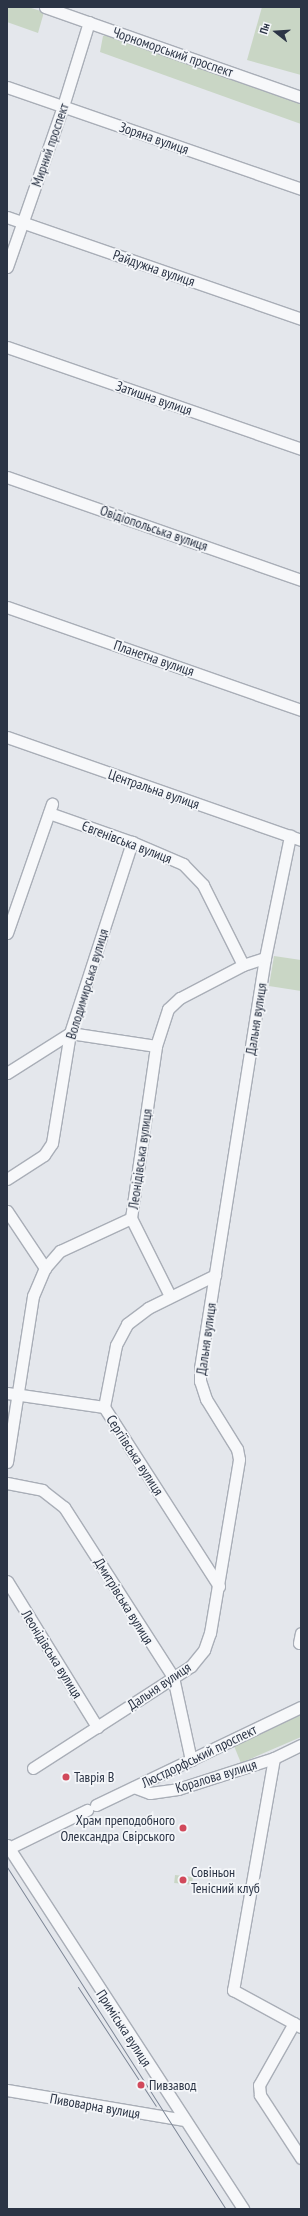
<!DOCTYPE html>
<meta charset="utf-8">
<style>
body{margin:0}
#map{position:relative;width:308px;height:2216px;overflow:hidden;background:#e4e7ec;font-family:"PT Sans Narrow",sans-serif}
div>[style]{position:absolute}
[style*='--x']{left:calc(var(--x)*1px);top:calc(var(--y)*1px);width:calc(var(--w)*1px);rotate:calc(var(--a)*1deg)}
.green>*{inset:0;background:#c9d6c5;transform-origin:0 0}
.roads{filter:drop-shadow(1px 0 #a9aeb7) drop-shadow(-1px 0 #a9aeb7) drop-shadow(0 1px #a9aeb7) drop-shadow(0 -1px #a9aeb7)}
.minor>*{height:11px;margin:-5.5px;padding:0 5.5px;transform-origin:5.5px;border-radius:5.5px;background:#f7f8fa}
.tram>*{height:1px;margin:-0.5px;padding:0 0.5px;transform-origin:0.5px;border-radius:0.5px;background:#7d8696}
.dots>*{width:11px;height:11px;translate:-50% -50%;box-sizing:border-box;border:2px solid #f4f6f9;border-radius:50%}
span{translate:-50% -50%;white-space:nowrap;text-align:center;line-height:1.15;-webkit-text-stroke:3.5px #f4f6f9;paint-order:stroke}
.street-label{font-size:14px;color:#2b3445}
.poi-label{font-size:14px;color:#2b3445}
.left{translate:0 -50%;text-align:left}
.right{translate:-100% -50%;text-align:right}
.frame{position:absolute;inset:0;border:8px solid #2b3445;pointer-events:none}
.north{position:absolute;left:256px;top:12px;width:40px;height:40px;-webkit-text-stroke:3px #f4f6f9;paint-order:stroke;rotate:287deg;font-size:11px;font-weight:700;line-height:16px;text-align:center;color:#2b3445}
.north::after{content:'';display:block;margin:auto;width:14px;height:18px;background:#2b3445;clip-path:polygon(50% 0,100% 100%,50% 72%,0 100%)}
</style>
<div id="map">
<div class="green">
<i style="clip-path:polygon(7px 7px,28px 7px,44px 12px,38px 33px,7px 22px)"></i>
<i style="clip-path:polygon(262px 7px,301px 7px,301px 75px,247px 60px)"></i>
<i style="clip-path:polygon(109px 35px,301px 103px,301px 124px,100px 52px,103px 36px)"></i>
<i style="clip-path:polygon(274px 956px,301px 960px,301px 991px,269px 986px)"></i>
<i style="clip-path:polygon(301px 1713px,301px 1737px,241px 1763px,234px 1746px)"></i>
<i style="left:175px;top:1875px;width:18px;height:8px;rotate:6deg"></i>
</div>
<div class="roads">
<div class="minor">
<i style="--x:45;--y:7;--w:271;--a:19.4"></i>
<i style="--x:7;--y:87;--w:311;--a:19.1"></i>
<i style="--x:7;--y:217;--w:311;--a:19.1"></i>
<i style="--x:7;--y:267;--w:170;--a:-70.8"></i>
<i style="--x:63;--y:106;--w:88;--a:-72.8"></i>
<i style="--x:7;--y:347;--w:311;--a:19.1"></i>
<i style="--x:7;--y:477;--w:312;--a:19.3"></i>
<i style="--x:7;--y:607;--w:312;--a:19.3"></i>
<i style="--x:7;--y:737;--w:312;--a:19.3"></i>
<i style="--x:49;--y:813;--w:88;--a:19.3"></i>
<i style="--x:132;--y:842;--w:56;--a:23.3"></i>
<i style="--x:183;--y:864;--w:29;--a:46"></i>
<i style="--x:203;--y:885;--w:89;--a:63.4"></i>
<i style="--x:7;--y:933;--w:137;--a:-70.8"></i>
<i style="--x:7;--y:1073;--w:75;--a:-32.4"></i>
<i style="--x:70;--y:1033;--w:87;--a:8.6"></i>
<i style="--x:7;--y:1179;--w:44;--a:-33"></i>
<i style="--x:44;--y:1155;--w:14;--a:-56"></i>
<i style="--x:52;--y:1143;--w:111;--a:-80.7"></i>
<i style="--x:70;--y:1033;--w:201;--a:-72"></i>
<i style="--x:7;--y:1211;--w:69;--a:56.3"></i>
<i style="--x:131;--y:1218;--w:87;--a:63.4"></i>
<i style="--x:7;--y:1393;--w:98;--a:8.2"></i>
<i style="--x:104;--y:1407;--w:213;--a:57.3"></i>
<i style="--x:104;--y:1407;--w:63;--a:-79"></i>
<i style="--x:116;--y:1345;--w:24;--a:-62"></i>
<i style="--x:127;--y:1324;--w:26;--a:-37"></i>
<i style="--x:148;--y:1308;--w:75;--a:-26.2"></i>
<i style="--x:7;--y:1462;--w:168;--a:-81.1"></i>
<i style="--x:33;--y:1296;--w:30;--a:-67"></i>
<i style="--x:45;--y:1268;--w:23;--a:-49"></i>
<i style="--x:60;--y:1251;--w:78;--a:-24.9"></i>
<i style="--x:131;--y:1218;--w:174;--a:-81.7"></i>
<i style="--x:156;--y:1046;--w:39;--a:-72"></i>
<i style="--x:168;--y:1009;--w:16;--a:-43"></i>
<i style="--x:180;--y:998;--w:71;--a:-27.6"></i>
<i style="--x:243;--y:965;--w:23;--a:-18"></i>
<i style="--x:7;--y:1483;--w:36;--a:11"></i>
<i style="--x:42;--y:1490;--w:28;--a:38"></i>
<i style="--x:64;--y:1507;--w:202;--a:57.3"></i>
<i style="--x:173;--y:1677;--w:85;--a:77.8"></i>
<i style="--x:7;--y:1581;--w:172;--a:58.3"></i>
<i style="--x:299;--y:1643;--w:10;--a:-79"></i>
<i style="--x:274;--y:1758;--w:236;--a:100"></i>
<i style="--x:233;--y:1990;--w:77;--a:28.6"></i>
<i style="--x:33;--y:1768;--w:188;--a:-32.8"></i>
<i style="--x:191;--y:1666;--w:21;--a:-51"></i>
<i style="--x:204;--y:1650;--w:18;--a:-71"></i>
<i style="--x:210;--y:1633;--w:176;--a:-80.5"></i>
<i style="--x:239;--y:1459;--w:10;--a:-101"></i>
<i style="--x:237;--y:1449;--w:59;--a:-121.8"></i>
<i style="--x:206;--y:1399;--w:19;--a:-108"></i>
<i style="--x:200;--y:1381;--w:13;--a:-90"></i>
<i style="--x:200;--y:1368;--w:415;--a:-81"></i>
<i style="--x:265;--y:958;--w:125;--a:-78.4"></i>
<i style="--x:134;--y:1787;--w:17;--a:21"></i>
<i style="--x:150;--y:1793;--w:28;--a:-8"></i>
<i style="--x:178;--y:1789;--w:101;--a:-17.9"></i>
<i style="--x:274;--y:1758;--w:30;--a:-26"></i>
<i style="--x:96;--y:1805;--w:227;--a:-25.6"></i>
<i style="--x:7;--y:1845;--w:434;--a:57"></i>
<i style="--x:9;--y:1848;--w:87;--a:-26"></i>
<i style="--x:294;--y:2023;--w:71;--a:119.4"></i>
<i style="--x:259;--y:2085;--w:10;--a:84"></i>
<i style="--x:260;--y:2095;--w:75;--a:56.9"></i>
<i style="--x:7;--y:2090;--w:180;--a:9.6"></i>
</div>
</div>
<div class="tram">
<i style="--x:7;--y:1867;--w:406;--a:57.4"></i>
<i style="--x:78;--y:1987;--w:142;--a:56.8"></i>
</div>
<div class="dots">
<i style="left:66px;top:1777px;background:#d1495b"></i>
<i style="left:183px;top:1828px;background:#d1495b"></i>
<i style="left:183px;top:1880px;background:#d1495b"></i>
<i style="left:141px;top:2085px;background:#d1495b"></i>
</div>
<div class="street-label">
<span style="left:173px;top:52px;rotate:19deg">Чорноморський проспект</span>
<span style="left:154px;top:138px;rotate:19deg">Зоряна вулиця</span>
<span style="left:50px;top:145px;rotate:-71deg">Мирний проспект</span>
<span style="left:154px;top:268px;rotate:19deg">Райдужна вулиця</span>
<span style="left:154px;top:398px;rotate:19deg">Затишна вулиця</span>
<span style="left:154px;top:528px;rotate:19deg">Овідіопольська вулиця</span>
<span style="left:154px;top:658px;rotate:19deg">Планетна вулиця</span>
<span style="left:154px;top:789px;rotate:19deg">Центральна вулиця</span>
<span style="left:127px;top:842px;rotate:21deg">Євгенівська вулиця</span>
<span style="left:87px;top:984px;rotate:-73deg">Володимирська вулиця</span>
<span style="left:256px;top:1019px;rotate:-81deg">Дальня вулиця</span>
<span style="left:140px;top:1159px;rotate:-82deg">Леонідівська вулиця</span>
<span style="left:206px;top:1339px;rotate:-82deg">Дальня вулиця</span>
<span style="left:135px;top:1455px;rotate:57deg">Сергіївська вулиця</span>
<span style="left:124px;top:1601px;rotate:58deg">Дмитрівська вулиця</span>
<span style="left:52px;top:1654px;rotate:58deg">Леонідівська вулиця</span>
<span style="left:159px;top:1686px;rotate:-34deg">Дальня вулиця</span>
<span style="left:199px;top:1756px;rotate:-26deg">Люстдорфський проспект</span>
<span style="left:216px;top:1776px;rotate:-17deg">Коралова вулиця</span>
<span style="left:124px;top:2028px;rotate:57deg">Приміська вулиця</span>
<span style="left:95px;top:2106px;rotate:10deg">Пивоварна вулиця</span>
</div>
<div class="poi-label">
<span class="left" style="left:74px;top:1777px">Таврія В</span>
<span class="right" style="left:175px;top:1828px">Храм преподобного<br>Олександра Свірського</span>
<span class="left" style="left:191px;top:1880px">Совіньон<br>Тенісний клуб</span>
<span class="left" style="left:149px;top:2085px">Пивзавод</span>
</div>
<div class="frame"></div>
<div class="north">Пн</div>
</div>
